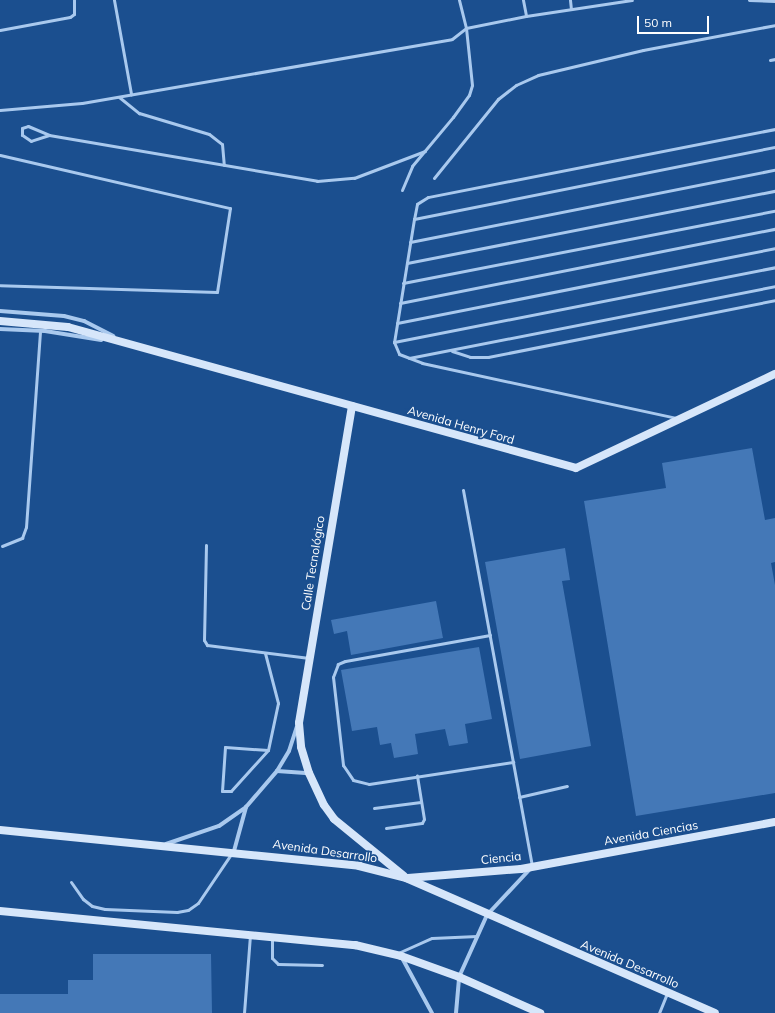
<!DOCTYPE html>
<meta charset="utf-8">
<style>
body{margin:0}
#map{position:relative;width:775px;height:1013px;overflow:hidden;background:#1b4f8f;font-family:Mulish,sans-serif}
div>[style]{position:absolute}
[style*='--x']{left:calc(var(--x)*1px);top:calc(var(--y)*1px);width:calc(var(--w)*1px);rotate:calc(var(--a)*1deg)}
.building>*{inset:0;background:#4478b7}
.lane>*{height:3px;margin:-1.5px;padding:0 1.5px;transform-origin:1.5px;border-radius:1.5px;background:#a9c9ee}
.street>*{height:4px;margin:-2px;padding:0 2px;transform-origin:2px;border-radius:2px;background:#a9c9ee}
.secondary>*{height:8px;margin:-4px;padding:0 4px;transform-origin:4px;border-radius:4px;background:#d6e6fa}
span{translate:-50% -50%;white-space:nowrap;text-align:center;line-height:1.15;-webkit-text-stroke:3.5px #1b4f8f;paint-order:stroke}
.street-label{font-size:12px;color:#fff}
.scale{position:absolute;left:637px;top:16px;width:72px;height:18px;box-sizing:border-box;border:2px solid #fff;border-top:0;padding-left:5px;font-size:12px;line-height:14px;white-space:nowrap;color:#fff;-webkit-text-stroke:3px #1b4f8f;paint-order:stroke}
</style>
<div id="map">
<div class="building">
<i style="clip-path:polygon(752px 448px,765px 520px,775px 518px,775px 562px,771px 563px,775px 585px,775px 793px,636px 816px,584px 501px,666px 488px,662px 463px)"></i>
<i style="clip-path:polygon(565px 548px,570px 580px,562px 581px,591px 746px,520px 759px,485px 562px)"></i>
<i style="clip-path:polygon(436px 601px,443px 638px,351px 655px,347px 631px,334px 634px,331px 620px)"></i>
<i style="clip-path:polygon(479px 647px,492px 719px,465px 724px,468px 743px,449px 746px,445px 729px,415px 734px,418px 754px,394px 758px,391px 743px,380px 745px,377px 727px,352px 731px,341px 670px)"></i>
<i style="clip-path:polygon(93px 954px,211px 954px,212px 1013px,0 1013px,0 994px,68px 994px,68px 980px,93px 980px)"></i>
</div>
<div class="lane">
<i style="--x:114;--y:0;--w:96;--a:79.7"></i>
<i style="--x:523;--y:0;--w:16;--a:79"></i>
<i style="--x:570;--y:0;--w:9;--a:84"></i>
<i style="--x:749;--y:0;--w:26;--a:2"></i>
<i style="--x:0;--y:30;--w:71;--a:-10.5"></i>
<i style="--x:70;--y:17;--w:5;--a:-37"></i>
<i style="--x:74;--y:14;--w:14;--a:-90"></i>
<i style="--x:770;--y:60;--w:5;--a:-11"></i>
<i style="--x:119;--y:97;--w:26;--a:39"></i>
<i style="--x:139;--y:113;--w:73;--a:16.7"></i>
<i style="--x:209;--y:134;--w:16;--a:38"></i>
<i style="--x:222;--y:144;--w:21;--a:85"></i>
<i style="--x:0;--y:110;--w:82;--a:-4.9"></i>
<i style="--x:82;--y:103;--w:375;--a:-9.8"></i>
<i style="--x:452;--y:39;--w:18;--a:-38"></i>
<i style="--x:466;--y:28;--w:61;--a:-11.3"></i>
<i style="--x:526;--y:16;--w:107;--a:-8.6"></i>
<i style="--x:775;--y:129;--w:354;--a:168.9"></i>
<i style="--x:428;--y:197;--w:13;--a:148"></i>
<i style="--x:417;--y:204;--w:15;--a:101"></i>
<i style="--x:414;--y:219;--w:368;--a:-11.3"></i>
<i style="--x:49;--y:135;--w:19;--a:162"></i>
<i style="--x:31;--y:141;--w:11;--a:-146"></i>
<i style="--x:22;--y:135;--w:7;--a:-90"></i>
<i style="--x:22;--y:128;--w:6;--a:-18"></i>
<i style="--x:28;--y:126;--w:23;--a:23"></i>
<i style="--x:49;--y:135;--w:272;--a:9.7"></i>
<i style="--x:317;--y:181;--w:37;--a:-5"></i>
<i style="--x:354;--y:178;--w:76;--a:-20.8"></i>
<i style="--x:0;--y:155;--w:236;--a:13"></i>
<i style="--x:230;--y:208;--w:85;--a:98.8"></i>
<i style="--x:217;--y:292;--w:217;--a:-178.2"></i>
<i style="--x:434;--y:178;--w:102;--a:-51"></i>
<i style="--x:498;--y:99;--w:23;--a:-38"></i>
<i style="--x:516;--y:85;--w:24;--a:-24"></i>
<i style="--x:538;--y:75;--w:108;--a:-13.4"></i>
<i style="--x:643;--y:50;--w:134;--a:-10.7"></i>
<i style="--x:402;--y:190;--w:26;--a:-67"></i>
<i style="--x:412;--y:166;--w:64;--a:-50.1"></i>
<i style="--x:453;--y:117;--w:27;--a:-54"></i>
<i style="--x:469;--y:95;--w:10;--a:-73"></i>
<i style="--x:472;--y:85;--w:57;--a:-96"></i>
<i style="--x:466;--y:28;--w:29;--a:-104"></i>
<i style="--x:414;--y:219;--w:125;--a:99.2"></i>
<i style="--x:394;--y:342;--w:13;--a:67"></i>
<i style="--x:399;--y:354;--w:25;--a:21"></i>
<i style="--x:422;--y:363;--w:261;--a:12.2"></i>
<i style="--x:410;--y:242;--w:372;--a:-11.2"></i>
<i style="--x:407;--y:263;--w:375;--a:-11.1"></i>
<i style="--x:403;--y:283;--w:379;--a:-11"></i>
<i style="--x:400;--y:303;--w:382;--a:-11.2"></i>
<i style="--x:397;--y:323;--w:385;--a:-11.2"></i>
<i style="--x:394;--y:342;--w:388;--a:-11.1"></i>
<i style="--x:452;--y:351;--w:19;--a:18"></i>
<i style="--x:470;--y:357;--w:18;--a:0"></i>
<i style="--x:488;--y:357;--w:293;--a:-11.2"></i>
<i style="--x:409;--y:358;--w:373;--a:-11.1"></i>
<i style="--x:463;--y:490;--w:383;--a:79.6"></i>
<i style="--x:206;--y:545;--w:95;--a:91.2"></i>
<i style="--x:204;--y:640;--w:6;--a:59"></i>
<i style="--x:207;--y:645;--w:103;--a:7.3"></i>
<i style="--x:2;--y:546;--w:22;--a:-22"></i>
<i style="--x:22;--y:538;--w:12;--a:-70"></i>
<i style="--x:26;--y:527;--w:196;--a:-85.9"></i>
<i style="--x:490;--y:635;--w:147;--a:169.8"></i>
<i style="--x:345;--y:661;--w:8;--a:157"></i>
<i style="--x:338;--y:664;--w:14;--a:111"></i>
<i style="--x:333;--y:677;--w:89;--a:83.5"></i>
<i style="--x:343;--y:765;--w:18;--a:56"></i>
<i style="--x:353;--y:780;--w:16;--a:14"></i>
<i style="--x:369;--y:784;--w:146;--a:-8.7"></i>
<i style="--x:265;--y:653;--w:52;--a:75.4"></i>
<i style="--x:278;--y:703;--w:48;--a:102"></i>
<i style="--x:268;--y:750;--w:55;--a:132.1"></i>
<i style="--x:231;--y:791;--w:9;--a:180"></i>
<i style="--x:222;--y:791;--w:44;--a:-86.1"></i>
<i style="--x:225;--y:747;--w:43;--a:4"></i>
<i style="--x:519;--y:797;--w:49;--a:-12.9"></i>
<i style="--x:374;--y:808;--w:47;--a:-7.3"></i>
<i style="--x:386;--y:828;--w:36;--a:-8"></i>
<i style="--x:422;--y:823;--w:4;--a:-63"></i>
<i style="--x:424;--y:819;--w:44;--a:-99.2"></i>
<i style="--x:71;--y:882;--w:21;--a:55"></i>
<i style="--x:83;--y:899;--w:11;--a:38"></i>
<i style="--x:92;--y:906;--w:13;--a:13"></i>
<i style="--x:105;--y:909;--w:72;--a:2.4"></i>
<i style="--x:177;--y:912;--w:11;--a:-10"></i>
<i style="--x:188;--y:910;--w:12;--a:-35"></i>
<i style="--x:198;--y:903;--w:59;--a:-56"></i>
<i style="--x:272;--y:939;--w:19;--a:90"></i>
<i style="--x:272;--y:958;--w:8;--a:45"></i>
<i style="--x:278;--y:964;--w:44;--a:1.3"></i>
<i style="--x:398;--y:953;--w:37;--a:-24"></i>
<i style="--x:432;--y:938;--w:45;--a:-2.5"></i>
<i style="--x:244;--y:1013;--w:78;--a:-85.6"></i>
<i style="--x:659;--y:1013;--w:22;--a:-68"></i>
</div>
<div class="street">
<i style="--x:0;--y:311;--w:64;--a:4.5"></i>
<i style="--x:64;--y:316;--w:21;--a:14"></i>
<i style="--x:84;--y:321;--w:33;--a:27"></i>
<i style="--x:0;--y:329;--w:45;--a:2.5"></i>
<i style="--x:45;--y:331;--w:57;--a:9.1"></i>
<i style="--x:277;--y:771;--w:32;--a:4"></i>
<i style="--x:166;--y:844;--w:56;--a:-18.8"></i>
<i style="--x:219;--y:826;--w:33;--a:-35"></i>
<i style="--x:246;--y:807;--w:48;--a:-49.3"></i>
<i style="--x:277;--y:771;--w:23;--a:-59"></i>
<i style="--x:289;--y:751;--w:25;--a:-72"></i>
<i style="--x:234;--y:851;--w:46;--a:-74.7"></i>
<i style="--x:401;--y:956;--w:65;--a:61.5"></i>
<i style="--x:456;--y:1013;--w:36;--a:-85"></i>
<i style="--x:459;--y:977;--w:68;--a:-65.7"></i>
<i style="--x:487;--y:915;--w:63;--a:-46.9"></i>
</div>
<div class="secondary">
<i style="--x:0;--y:321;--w:68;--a:5"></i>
<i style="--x:68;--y:327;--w:527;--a:15.51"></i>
<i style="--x:576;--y:468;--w:220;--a:-25.3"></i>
<i style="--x:352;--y:406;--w:321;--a:99.5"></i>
<i style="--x:299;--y:723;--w:24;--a:85"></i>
<i style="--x:301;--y:747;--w:27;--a:73"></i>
<i style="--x:309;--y:773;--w:35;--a:65"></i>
<i style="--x:324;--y:805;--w:17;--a:54"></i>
<i style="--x:334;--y:819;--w:90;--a:39.2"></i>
<i style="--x:0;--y:830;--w:361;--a:5.7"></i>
<i style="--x:359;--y:866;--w:49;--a:14.3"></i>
<i style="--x:406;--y:878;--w:337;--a:23.6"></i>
<i style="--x:408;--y:878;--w:113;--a:-4.6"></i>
<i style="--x:521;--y:869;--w:258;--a:-10.5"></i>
<i style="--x:0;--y:911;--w:357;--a:5.5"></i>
<i style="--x:355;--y:945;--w:47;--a:13.4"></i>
<i style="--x:401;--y:956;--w:62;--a:19.9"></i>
<i style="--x:459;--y:977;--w:89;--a:24"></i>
</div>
<div class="street-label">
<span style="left:461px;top:425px;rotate:16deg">Avenida Henry Ford</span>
<span style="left:313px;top:563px;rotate:-81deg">Calle Tecnológico</span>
<span style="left:651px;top:833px;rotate:-10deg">Avenida Ciencias</span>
<span style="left:325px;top:851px;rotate:8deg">Avenida Desarrollo</span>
<span style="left:501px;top:858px;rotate:-6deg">Ciencia</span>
<span style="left:630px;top:964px;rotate:23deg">Avenida Desarrollo</span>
</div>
<div class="scale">50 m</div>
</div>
